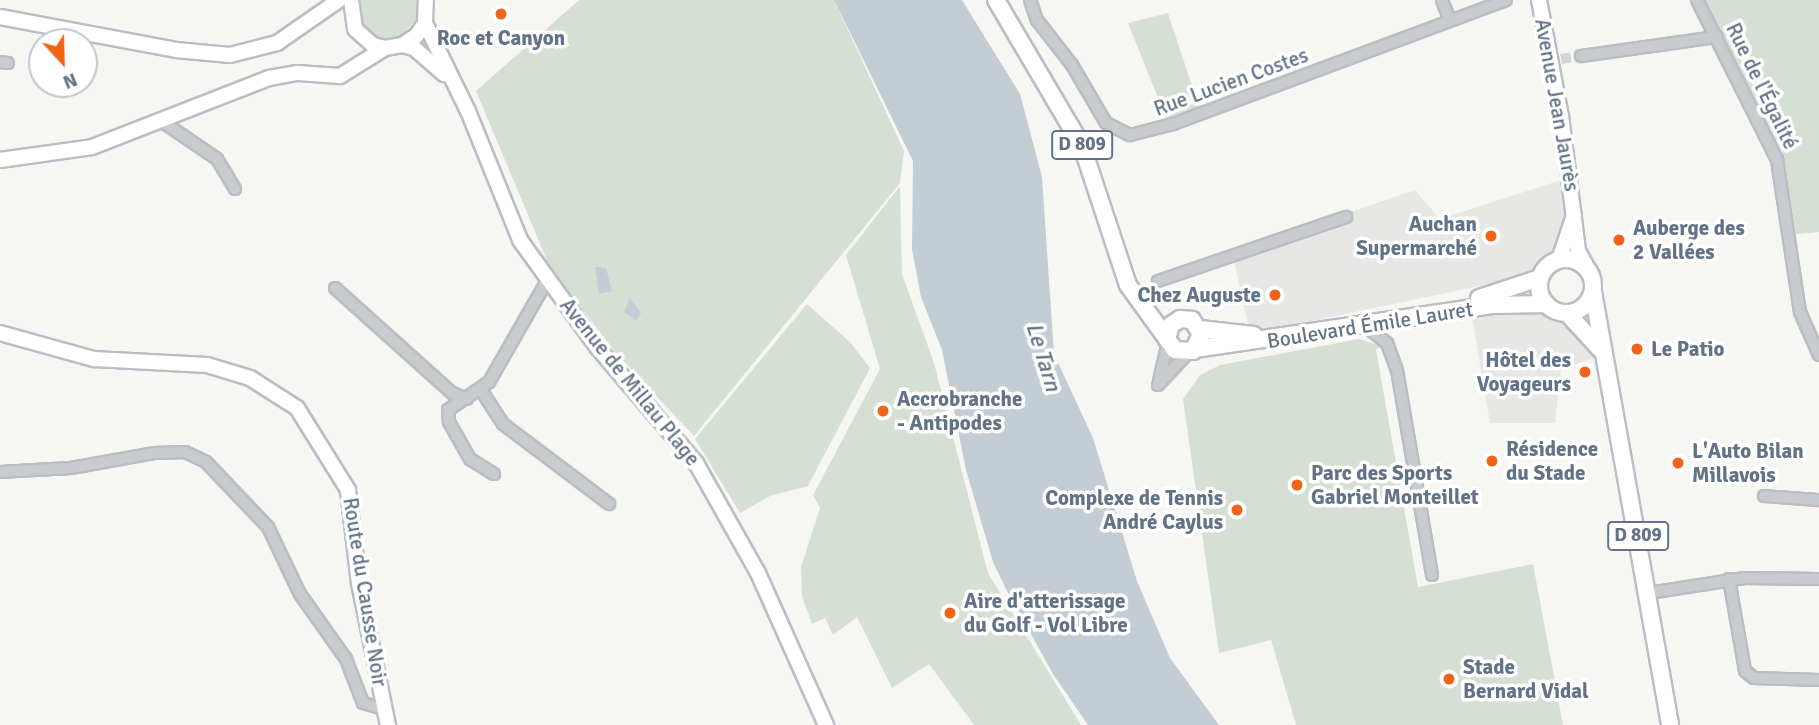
<!DOCTYPE html>
<meta charset="utf-8">
<style>
body{margin:0}
#map{position:relative;width:1819px;height:725px;overflow:hidden;background:#f6f7f3;font-family:Signika,sans-serif}
div>[style]{position:absolute}
[style*='--x']{left:calc(var(--x)*1px);top:calc(var(--y)*1px);width:calc(var(--w)*1px);rotate:calc(var(--a)*1deg)}
.built>*{inset:0;background:#e7e8e6}
.green>*{inset:0;background:#d6dfd3}
.water>*{inset:0;background:#c4cdd3}
.street-tunnel>*{height:10px;margin-top:-5px;transform-origin:0;background:repeating-linear-gradient(90deg,#d1d6d8 0 10px,transparent 0 15px)}
.roads{filter:drop-shadow(2px 0 #babec4) drop-shadow(-2px 0 #babec4) drop-shadow(0 2px #babec4) drop-shadow(0 -2px #babec4)}
.street>*{height:10px;margin:-5px;padding:0 5px;transform-origin:5px;border-radius:5px;background:#c9cccf}
.secondary>*{height:14px;margin:-7px;padding:0 7px;transform-origin:7px;border-radius:7px;background:#fff}
.primary>*{height:16px;margin:-8px;padding:0 8px;transform-origin:8px;border-radius:8px;background:#fff}
.primary>.ring{margin:-8px;padding:0;box-sizing:content-box;background:none;border:16px solid #fff;border-radius:50%}
.dots>*{width:19px;height:19px;translate:-50% -50%;box-sizing:border-box;border:4px solid #fff;border-radius:50%}
span{translate:-50% -50%;white-space:nowrap;text-align:center;line-height:1.15;-webkit-text-stroke:7px #fff;paint-order:stroke}
.shield-label span{padding:2px 5px;background:#fff;border:2px solid;border-radius:5px;-webkit-text-stroke-width:0}
.shield-label{font-size:19px;color:#637387;font-weight:700}
.poi-label{font-size:21px;color:#637387;font-weight:700}
.right{translate:-100% -50%;text-align:right}
.left{translate:0 -50%;text-align:left}
.street-label{font-size:21px;color:#637387}
.water-label{font-size:23px;color:#5f7583;font-style:italic}
.north{position:absolute;left:28px;top:28px;width:70px;height:70px;box-sizing:border-box;background:#fff;border:2px solid #c1c7cf;border-radius:50%;rotate:158deg;font-size:19px;font-weight:700;line-height:28px;text-align:center;color:#637387}
.north::after{content:'';display:block;margin:auto;width:24px;height:32px;background:#f26217;clip-path:polygon(50% 0,100% 100%,50% 72%,0 100%)}
</style>
<div id="map">
<div class="built">
<i style="clip-path:polygon(1564px 179px,1574px 210px,1558px 250px,1523px 277px,1250px 334px,1232px 252px,1415px 190px,1440px 219px)"></i>
<i style="clip-path:polygon(1534px 307px,1569px 322px,1598px 357px,1561px 369px,1555px 423px,1490px 423px,1472px 318px)"></i>
</div>
<div class="green">
<i style="clip-path:polygon(360px 0,418px 0,419px 16px,399px 38px,379px 38px,363px 26px)"></i>
<i style="clip-path:polygon(579px 0,834px 0,904px 151px,900px 183px,694px 436px,615px 352px,549px 265px,476px 91px)"></i>
<i style="clip-path:polygon(1703px 0,1819px 0,1819px 232px,1796px 234px,1782px 149px,1777px 150px)"></i>
<i style="clip-path:polygon(1168px 13px,1199px 107px,1166px 118px,1128px 23px)"></i>
<i style="clip-path:polygon(900px 186px,902px 274px,934px 363px,988px 573px,1081px 725px,974px 725px,929px 664px,892px 688px,857px 617px,833px 635px,825px 618px,812px 624px,802px 596px,801px 567px,820px 508px,813px 495px,880px 369px,846px 255px)"></i>
<i style="clip-path:polygon(807px 304px,850px 342px,870px 368px,808px 486px,770px 496px,740px 513px,695px 439px)"></i>
<i style="clip-path:polygon(1359px 339px,1381px 346px,1376px 350px,1418px 587px,1533px 564px,1563px 725px,1296px 725px,1271px 640px,1219px 653px,1183px 399px,1200px 375px,1220px 365px)"></i>
</div>
<div class="water">
<i style="clip-path:polygon(834px 0,962px 0,1020px 94px,1042px 177px,1054px 354px,1093px 438px,1137px 581px,1170px 658px,1219px 725px,1088px 725px,1053px 674px,1006px 589px,993px 562px,966px 470px,942px 350px,921px 297px,912px 249px,913px 161px)"></i>
<i style="clip-path:polygon(595px 267px,606px 268px,612px 291px,599px 294px)"></i>
<i style="clip-path:polygon(630px 298px,641px 313px,636px 321px,624px 312px)"></i>
</div>
<div class="street-tunnel">
<i style="--x:1561;--y:59;--w:20;--a:-9"></i>
</div>
<div class="roads">
<div class="street">
<i style="--x:1030;--y:0;--w:21;--a:71"></i>
<i style="--x:1037;--y:20;--w:57;--a:52.1"></i>
<i style="--x:1072;--y:65;--w:67;--a:59.6"></i>
<i style="--x:1106;--y:123;--w:27;--a:27"></i>
<i style="--x:1130;--y:135;--w:44;--a:-14.3"></i>
<i style="--x:1173;--y:124;--w:355;--a:-20.4"></i>
<i style="--x:1442;--y:0;--w:22;--a:69"></i>
<i style="--x:1697;--y:0;--w:179;--a:63.4"></i>
<i style="--x:1777;--y:160;--w:154;--a:81.4"></i>
<i style="--x:1800;--y:312;--w:47;--a:66.2"></i>
<i style="--x:1581;--y:56;--w:137;--a:-8"></i>
<i style="--x:0;--y:62;--w:8;--a:7"></i>
<i style="--x:160;--y:120;--w:69;--a:34.4"></i>
<i style="--x:217;--y:159;--w:35;--a:59"></i>
<i style="--x:1158;--y:281;--w:199;--a:-18.8"></i>
<i style="--x:335;--y:288;--w:157;--a:41.9"></i>
<i style="--x:452;--y:393;--w:16;--a:22"></i>
<i style="--x:1367;--y:327;--w:26;--a:39"></i>
<i style="--x:1387;--y:343;--w:29;--a:70"></i>
<i style="--x:1397;--y:370;--w:208;--a:80.3"></i>
<i style="--x:1159;--y:381;--w:39;--a:-77"></i>
<i style="--x:1158;--y:385;--w:45;--a:-46.8"></i>
<i style="--x:481;--y:390;--w:40;--a:57.1"></i>
<i style="--x:503;--y:424;--w:133;--a:37"></i>
<i style="--x:0;--y:472;--w:71;--a:-3.2"></i>
<i style="--x:71;--y:468;--w:84;--a:-10.2"></i>
<i style="--x:154;--y:453;--w:31;--a:-2"></i>
<i style="--x:185;--y:452;--w:23;--a:25"></i>
<i style="--x:206;--y:462;--w:90;--a:46.4"></i>
<i style="--x:268;--y:527;--w:74;--a:64.5"></i>
<i style="--x:300;--y:594;--w:80;--a:54.7"></i>
<i style="--x:346;--y:659;--w:47;--a:68.9"></i>
<i style="--x:363;--y:703;--w:22;--a:16"></i>
<i style="--x:494;--y:474;--w:28;--a:-148"></i>
<i style="--x:470;--y:459;--w:43;--a:-119.6"></i>
<i style="--x:449;--y:422;--w:12;--a:-95"></i>
<i style="--x:448;--y:410;--w:50;--a:-34.3"></i>
<i style="--x:489;--y:382;--w:119;--a:-60.2"></i>
<i style="--x:1764;--y:496;--w:55;--a:4.2"></i>
<i style="--x:1729;--y:579;--w:93;--a:80.1"></i>
<i style="--x:1745;--y:671;--w:11;--a:38"></i>
<i style="--x:1754;--y:678;--w:65;--a:1.8"></i>
<i style="--x:1649;--y:593;--w:97;--a:-8.9"></i>
<i style="--x:1745;--y:578;--w:74;--a:0.8"></i>
</div>
<div class="secondary">
<i style="--x:351;--y:0;--w:29;--a:82"></i>
<i style="--x:355;--y:29;--w:24;--a:42"></i>
<i style="--x:373;--y:45;--w:12;--a:14"></i>
<i style="--x:385;--y:48;--w:17;--a:-10"></i>
<i style="--x:402;--y:45;--w:17;--a:-33"></i>
<i style="--x:416;--y:36;--w:16;--a:-55"></i>
<i style="--x:425;--y:23;--w:23;--a:-88"></i>
<i style="--x:1539;--y:0;--w:118;--a:79.3"></i>
<i style="--x:1561;--y:116;--w:136;--a:82.8"></i>
<i style="--x:1578;--y:251;--w:21;--a:61"></i>
<i style="--x:0;--y:17;--w:179;--a:10.6"></i>
<i style="--x:176;--y:50;--w:54;--a:5.3"></i>
<i style="--x:230;--y:55;--w:49;--a:-14.3"></i>
<i style="--x:277;--y:43;--w:75;--a:-34.7"></i>
<i style="--x:425;--y:23;--w:98;--a:64"></i>
<i style="--x:468;--y:111;--w:139;--a:68"></i>
<i style="--x:520;--y:240;--w:133;--a:54.2"></i>
<i style="--x:598;--y:348;--w:151;--a:49.6"></i>
<i style="--x:696;--y:463;--w:126;--a:60.6"></i>
<i style="--x:758;--y:573;--w:167;--a:65.9"></i>
<i style="--x:402;--y:45;--w:12;--a:14"></i>
<i style="--x:414;--y:48;--w:40;--a:41"></i>
<i style="--x:0;--y:160;--w:93;--a:-8"></i>
<i style="--x:92;--y:147;--w:190;--a:-21.3"></i>
<i style="--x:269;--y:78;--w:29;--a:-10"></i>
<i style="--x:298;--y:73;--w:42;--a:4.1"></i>
<i style="--x:340;--y:76;--w:53;--a:-31.9"></i>
<i style="--x:1559;--y:260;--w:47;--a:-71.6"></i>
<i style="--x:0;--y:333;--w:98;--a:15.5"></i>
<i style="--x:94;--y:359;--w:113;--a:3"></i>
<i style="--x:207;--y:365;--w:45;--a:16.8"></i>
<i style="--x:250;--y:378;--w:56;--a:32.6"></i>
<i style="--x:297;--y:408;--w:97;--a:58.1"></i>
<i style="--x:348;--y:490;--w:94;--a:83.3"></i>
<i style="--x:359;--y:583;--w:145;--a:78.5"></i>
</div>
<div class="primary">
<i style="--x:996;--y:0;--w:169;--a:59.5"></i>
<i style="--x:1082;--y:146;--w:146;--a:71.7"></i>
<i style="--x:1128;--y:285;--w:80;--a:54.1"></i>
<i style="--x:1175;--y:350;--w:18;--a:3"></i>
<i style="--x:1193;--y:351;--w:19;--a:-65"></i>
<i style="--x:1201;--y:334;--w:17;--a:-123"></i>
<i style="--x:1192;--y:320;--w:12;--a:-175"></i>
<i style="--x:1180;--y:319;--w:11;--a:146"></i>
<i style="--x:1171;--y:325;--w:15;--a:106"></i>
<i class="ring" style="left:1539px;top:259px;width:38px;height:38px"></i>
<i style="--x:1593;--y:292;--w:440;--a:79.9"></i>
<i style="--x:1479;--y:298;--w:64;--a:-18.2"></i>
<i style="--x:1567;--y:313;--w:49;--a:47.5"></i>
<i style="--x:1200;--y:329;--w:54;--a:6.3"></i>
<i style="--x:1195;--y:349;--w:302;--a:-8.4"></i>
<i style="--x:1494;--y:305;--w:52;--a:-1.1"></i>
</div>
</div>
<div class="dots">
<i style="left:501px;top:14px;background:#f26217"></i>
<i style="left:1491px;top:236px;background:#f26217"></i>
<i style="left:1619px;top:240px;background:#f26217"></i>
<i style="left:1275px;top:295px;background:#f26217"></i>
<i style="left:1637px;top:349px;background:#f26217"></i>
<i style="left:1585px;top:372px;background:#f26217"></i>
<i style="left:883px;top:411px;background:#f26217"></i>
<i style="left:1492px;top:461px;background:#f26217"></i>
<i style="left:1678px;top:463px;background:#f26217"></i>
<i style="left:1297px;top:485px;background:#f26217"></i>
<i style="left:1237px;top:510px;background:#f26217"></i>
<i style="left:950px;top:613px;background:#f26217"></i>
<i style="left:1449px;top:679px;background:#f26217"></i>
</div>
<div class="shield-label">
<span style="left:1082px;top:145px">D 809</span>
<span style="left:1638px;top:536px">D 809</span>
</div>
<div class="poi-label">
<span style="left:501px;top:38px">Roc et Canyon</span>
<span class="right" style="left:1477px;top:236px">Auchan<br>Supermarché</span>
<span class="left" style="left:1633px;top:240px">Auberge des<br>2 Vallées</span>
<span class="right" style="left:1261px;top:295px">Chez Auguste</span>
<span class="left" style="left:1651px;top:349px">Le Patio</span>
<span class="right" style="left:1571px;top:372px">Hôtel des<br>Voyageurs</span>
<span class="left" style="left:897px;top:411px">Accrobranche<br>- Antipodes</span>
<span class="left" style="left:1506px;top:461px">Résidence<br>du Stade</span>
<span class="left" style="left:1692px;top:463px">L'Auto Bilan<br>Millavois</span>
<span class="left" style="left:1311px;top:485px">Parc des Sports<br>Gabriel Monteillet</span>
<span class="right" style="left:1223px;top:510px">Complexe de Tennis<br>André Caylus</span>
<span class="left" style="left:964px;top:613px">Aire d'atterissage<br>du Golf - Vol Libre</span>
<span class="left" style="left:1463px;top:679px">Stade<br>Bernard Vidal</span>
</div>
<div class="street-label">
<span style="left:1231px;top:82px;rotate:-20deg">Rue Lucien Costes</span>
<span style="left:1762px;top:86px;rotate:64deg">Rue de l'Égalité</span>
<span style="left:1557px;top:105px;rotate:80deg">Avenue Jean Jaurès</span>
<span style="left:1370px;top:325px;rotate:-9deg">Boulevard Émile Lauret</span>
<span style="left:630px;top:382px;rotate:51deg">Avenue de Millau Plage</span>
<span style="left:365px;top:592px;rotate:81deg">Route du Causse Noir</span>
</div>
<div class="water-label">
<span style="left:1043px;top:357px;rotate:73deg">Le Tarn</span>
</div>
<div class="north">N</div>
</div>
